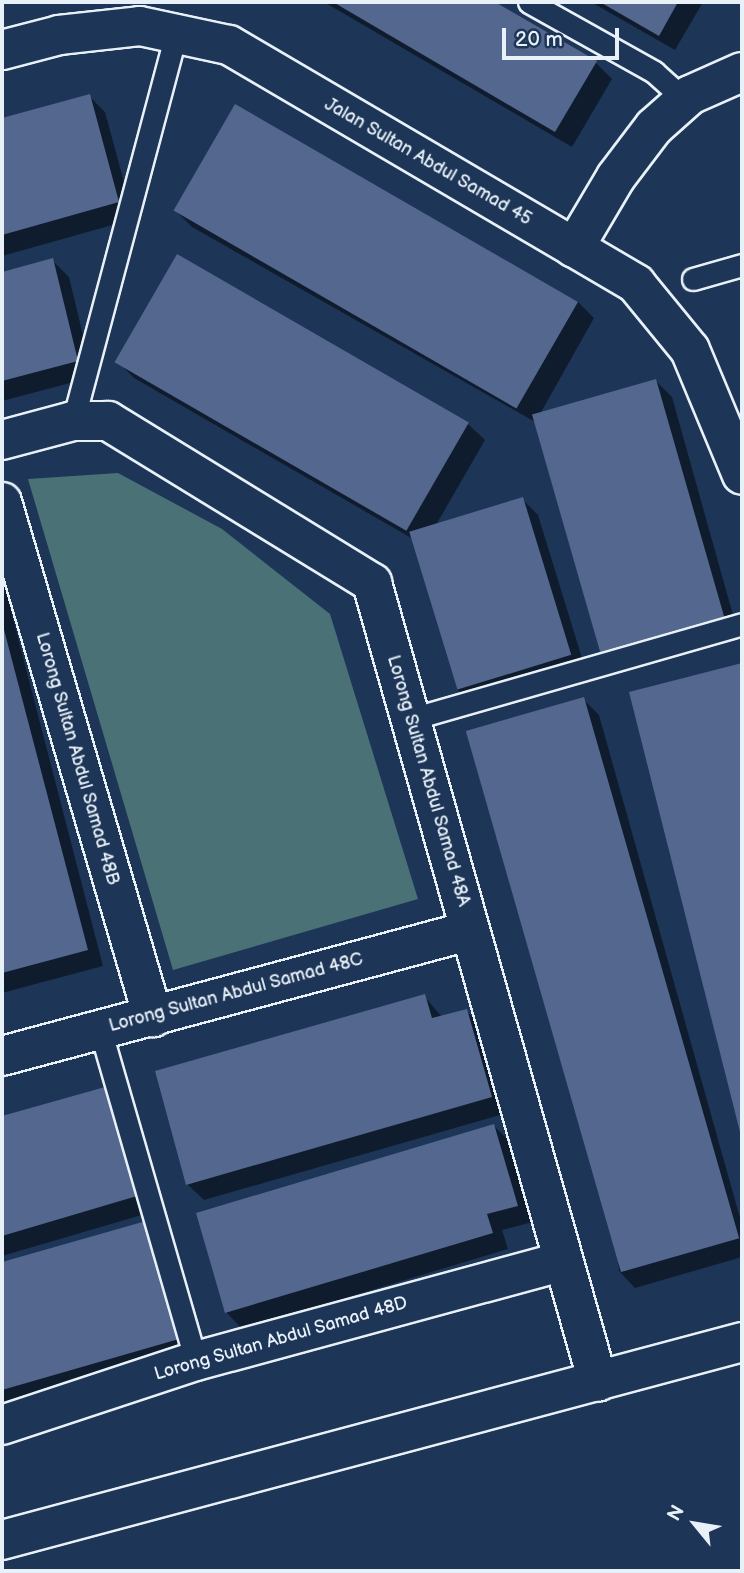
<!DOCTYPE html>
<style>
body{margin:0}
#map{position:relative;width:744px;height:1573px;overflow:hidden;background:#1d3557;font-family:"Balsamiq Sans",sans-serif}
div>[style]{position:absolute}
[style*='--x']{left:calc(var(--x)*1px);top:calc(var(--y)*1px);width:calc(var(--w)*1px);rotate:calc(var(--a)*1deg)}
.green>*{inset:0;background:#4a7276}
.shadow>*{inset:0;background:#0007}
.building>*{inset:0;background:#54678f;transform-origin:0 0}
.roads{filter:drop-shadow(2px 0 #e8f1f8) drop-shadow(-2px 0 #e8f1f8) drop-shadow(0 2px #e8f1f8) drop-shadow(0 -2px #e8f1f8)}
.lane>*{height:21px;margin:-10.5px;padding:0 10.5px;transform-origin:10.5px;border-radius:10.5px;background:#1d3557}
.street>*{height:38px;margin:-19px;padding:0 19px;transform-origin:19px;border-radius:19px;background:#1d3557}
span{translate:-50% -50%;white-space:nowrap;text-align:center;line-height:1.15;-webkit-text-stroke:5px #1d3557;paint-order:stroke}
.street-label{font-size:18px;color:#e8f1f8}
.frame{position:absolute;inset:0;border:4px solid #e8f1f8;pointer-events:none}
.north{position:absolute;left:660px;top:1489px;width:70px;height:70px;-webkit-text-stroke:5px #1d3557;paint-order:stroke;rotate:300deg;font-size:19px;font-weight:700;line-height:28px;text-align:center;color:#e8f1f8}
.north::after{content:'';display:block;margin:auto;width:24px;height:32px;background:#e8f1f8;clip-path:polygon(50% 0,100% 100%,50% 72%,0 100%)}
.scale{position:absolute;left:502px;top:28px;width:117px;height:32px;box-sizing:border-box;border:4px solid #e8f1f8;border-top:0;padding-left:9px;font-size:21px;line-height:24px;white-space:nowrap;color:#e8f1f8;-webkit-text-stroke:5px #1d3557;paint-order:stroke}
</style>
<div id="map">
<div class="green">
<i style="clip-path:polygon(118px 473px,222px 529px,330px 614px,418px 899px,173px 970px,28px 479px)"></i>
</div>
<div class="shadow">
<i style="clip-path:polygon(324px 2px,491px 2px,596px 63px,612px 79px,572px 147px)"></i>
<i style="clip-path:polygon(591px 2px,703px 2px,675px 50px)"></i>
<i style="clip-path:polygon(89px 96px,105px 112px,134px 219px,2px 256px,2px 121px)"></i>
<i style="clip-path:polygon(176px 211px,578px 302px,594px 318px,540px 414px,656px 381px,672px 397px,738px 633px,616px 668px,600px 652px,537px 423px,192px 227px)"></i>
<i style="clip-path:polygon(52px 260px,69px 277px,93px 377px,2px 401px,2px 273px)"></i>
<i style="clip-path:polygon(117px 361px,468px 424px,485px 440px,436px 525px,522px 499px,538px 515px,586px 671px,475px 706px,458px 690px,413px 539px,134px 378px)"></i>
<i style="clip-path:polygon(2px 576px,103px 966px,2px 993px)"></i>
<i style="clip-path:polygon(741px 665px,742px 666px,742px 1132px,631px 693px)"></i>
<i style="clip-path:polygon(583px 699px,599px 715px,742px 1225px,742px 1257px,635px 1288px,619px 1271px)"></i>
<i style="clip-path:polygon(424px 996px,442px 1017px,466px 1011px,483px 1027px,507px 1113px,204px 1200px,187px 1184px)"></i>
<i style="clip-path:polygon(105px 1089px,121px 1105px,152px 1212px,2px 1256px,2px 1119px)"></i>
<i style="clip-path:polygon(494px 1126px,510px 1142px,533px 1222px,502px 1230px,508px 1249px,242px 1329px,226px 1312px)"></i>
<i style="clip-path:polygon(146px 1223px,195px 1355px,2px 1410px,2px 1264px)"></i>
</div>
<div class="building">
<i style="clip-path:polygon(333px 2px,495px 2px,597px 61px,555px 132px)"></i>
<i style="clip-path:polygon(600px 2px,678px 2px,659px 36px)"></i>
<i style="clip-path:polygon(90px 94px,119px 202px,2px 235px,2px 118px)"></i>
<i style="left:235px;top:104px;width:396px;height:123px;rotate:30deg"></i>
<i style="left:177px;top:254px;width:337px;height:125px;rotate:30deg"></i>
<i style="clip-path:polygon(53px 258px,78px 361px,2px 381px,2px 272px)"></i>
<i style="left:656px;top:379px;width:247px;height:129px;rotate:74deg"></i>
<i style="left:523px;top:497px;width:165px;height:119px;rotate:73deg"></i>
<i style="clip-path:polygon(2px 622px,88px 950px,2px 973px)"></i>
<i style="clip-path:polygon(742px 663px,742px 1136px,741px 1136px,629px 692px)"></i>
<i style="left:584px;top:697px;width:563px;height:123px;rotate:74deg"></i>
<i style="clip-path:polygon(425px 994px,432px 1018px,467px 1009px,492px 1097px,186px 1185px,155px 1071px)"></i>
<i style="clip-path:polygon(105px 1087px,137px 1196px,2px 1236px,2px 1116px)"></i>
<i style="clip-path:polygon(494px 1124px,518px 1206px,487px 1214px,493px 1233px,225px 1313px,196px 1213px)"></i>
<i style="clip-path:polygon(146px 1221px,179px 1339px,2px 1390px,2px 1262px)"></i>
</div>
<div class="roads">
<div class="lane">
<i style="--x:529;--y:2;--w:143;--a:29.2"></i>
<i style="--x:654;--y:72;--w:40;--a:42"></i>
<i style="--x:693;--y:279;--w:51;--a:-15.9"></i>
<i style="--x:73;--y:421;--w:400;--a:-75.1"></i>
<i style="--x:411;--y:719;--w:344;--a:-16"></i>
<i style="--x:100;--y:1029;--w:346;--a:73.9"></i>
</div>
<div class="street">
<i style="--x:2;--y:50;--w:59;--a:-14.7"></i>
<i style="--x:59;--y:35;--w:81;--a:-6.3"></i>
<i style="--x:140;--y:26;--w:91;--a:12.1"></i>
<i style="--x:229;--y:45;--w:472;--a:30.4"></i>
<i style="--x:636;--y:284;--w:85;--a:50.7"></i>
<i style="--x:690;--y:350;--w:135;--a:67.4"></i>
<i style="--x:574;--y:248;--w:82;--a:-59.4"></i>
<i style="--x:616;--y:177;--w:63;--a:-52.8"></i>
<i style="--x:654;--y:127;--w:48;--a:-41.6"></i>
<i style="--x:690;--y:95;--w:57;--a:-23.9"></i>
<i style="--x:2;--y:440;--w:73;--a:-15"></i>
<i style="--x:73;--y:421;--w:35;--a:0"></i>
<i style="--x:108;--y:421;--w:310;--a:31.5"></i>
<i style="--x:372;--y:583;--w:830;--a:74.21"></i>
<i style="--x:2;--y:502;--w:537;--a:73.66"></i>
<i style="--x:2;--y:1056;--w:484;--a:-15"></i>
<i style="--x:2;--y:1425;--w:204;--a:-18.3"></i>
<i style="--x:196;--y:1361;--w:380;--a:-15.2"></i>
<i style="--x:2;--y:1540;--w:766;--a:-14.98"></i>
</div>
</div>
<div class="street-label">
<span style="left:428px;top:162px;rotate:30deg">Jalan Sultan Abdul Samad 45</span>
<span style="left:77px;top:759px;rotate:74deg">Lorong Sultan Abdul Samad 48B</span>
<span style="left:428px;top:781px;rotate:74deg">Lorong Sultan Abdul Samad 48A</span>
<span style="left:236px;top:993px;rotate:-15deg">Lorong Sultan Abdul Samad 48C</span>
<span style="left:281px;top:1339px;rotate:-16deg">Lorong Sultan Abdul Samad 48D</span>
</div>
<div class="frame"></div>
<div class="north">N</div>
<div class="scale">20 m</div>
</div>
